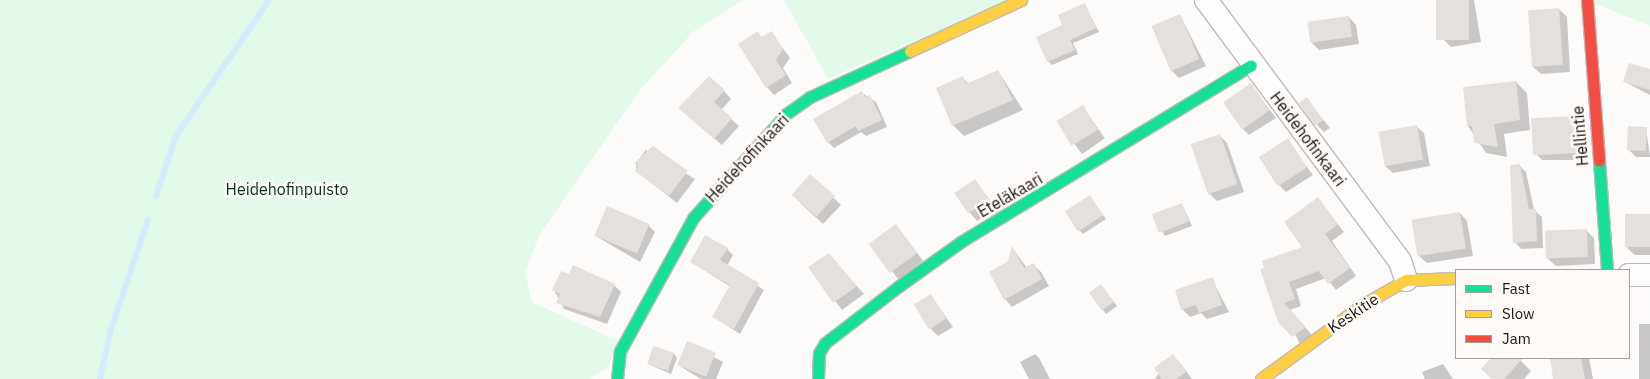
<!DOCTYPE html>
<meta charset="utf-8">
<style>
body{margin:0}
#map{position:relative;width:1650px;height:379px;overflow:hidden;background:#fdfbf9;font-family:"IBM Plex Sans",sans-serif}
div>[style]{position:absolute}
[style*='--x']{left:calc(var(--x)*1px);top:calc(var(--y)*1px);width:calc(var(--w)*1px);rotate:calc(var(--a)*1deg)}
.green>*{inset:0;background:#e3f9ea}
.shadow>*{inset:0;background:#0003;transform-origin:0 0}
.stream>*{height:6px;margin:-3px;padding:0 3px;transform-origin:3px;border-radius:3px;background:#d5ecfb}
.building>*{inset:0;background:#e6e0dc;transform-origin:0 0}
.roads{filter:drop-shadow(1px 0 #c0bbb8) drop-shadow(-1px 0 #c0bbb8) drop-shadow(0 1px #c0bbb8) drop-shadow(0 -1px #c0bbb8)}
.street>*{height:22px;margin:-11px;padding:0 11px;transform-origin:11px;border-radius:11px;background:#fffefe}
.fast>*{height:11px;margin:-5.5px;padding:0 5.5px;transform-origin:5.5px;border-radius:5.5px;background:#16e098}
.slow>*{height:11px;margin:-5.5px;padding:0 5.5px;transform-origin:5.5px;border-radius:5.5px;background:#ffcf43}
.jam>*{height:11px;margin:-5.5px;padding:0 5.5px;transform-origin:5.5px;border-radius:5.5px;background:#f24e42}
span{translate:-50% -50%;white-space:nowrap;text-align:center;line-height:1.15;-webkit-text-stroke:5px #fffaf7;paint-order:stroke}
.street-label{font-size:16px;color:#1d150f}
.park-label{font-size:16px;color:#03351e}
.legend{position:absolute;left:1455px;top:269px;width:175px;height:90px;box-sizing:border-box;background:#fffaf7;border:1px solid #a59e9a;margin:0;padding:6px 9px;list-style:none;font-size:15px;color:#1d150f}
.legend li{display:flex;align-items:center;gap:10px;height:25px}
.legend b{width:25px;border:1px solid #a59e9a}
</style>
<div id="map">
<div class="green">
<i style="clip-path:polygon(0 0,743px 0,693px 32px,640px 90px,540px 234px,525px 272px,532px 302px,620px 342px,608px 367px,590px 379px,0 379px)"></i>
<i style="clip-path:polygon(784px 0,1009px 0,828px 79px)"></i>
<i style="clip-path:polygon(1585px 0,1650px 0,1650px 26px,1593px 3px)"></i>
</div>
<div class="shadow">
<i style="clip-path:polygon(1437px 0,1474px 0,1481px 42px,1451px 47px,1443px 39px)"></i>
<i style="clip-path:polygon(1085px 5px,1099px 32px,1073px 43px,1078px 54px,1052px 65px,1048px 61px,1064px 26px)"></i>
<i style="clip-path:polygon(1559px 9px,1567px 17px,1570px 72px,1541px 74px,1533px 67px)"></i>
<i style="clip-path:polygon(1180px 15px,1206px 66px,1179px 78px,1171px 70px)"></i>
<i style="clip-path:polygon(1349px 17px,1356px 25px,1359px 44px,1319px 50px,1312px 43px)"></i>
<i style="clip-path:polygon(771px 32px,790px 58px,783px 68px,792px 83px,774px 95px,767px 87px,758px 33px,762px 38px)"></i>
<i style="clip-path:polygon(998px 71px,1023px 110px,964px 136px,953px 125px,963px 78px,969px 84px)"></i>
<i style="clip-path:polygon(1650px 71px,1650px 95px,1625px 82px)"></i>
<i style="clip-path:polygon(1516px 82px,1527px 93px,1530px 130px,1504px 134px,1507px 157px,1486px 153px,1468px 126px)"></i>
<i style="clip-path:polygon(1251px 85px,1276px 118px,1249px 135px,1242px 128px)"></i>
<i style="clip-path:polygon(724px 91px,731px 99px,721px 110px,739px 126px,722px 145px,687px 115px)"></i>
<i style="clip-path:polygon(862px 93px,876px 102px,887px 127px,866px 136px,861px 132px,834px 148px,828px 142px)"></i>
<i style="clip-path:polygon(1306px 99px,1330px 128px,1324px 132px,1317px 125px)"></i>
<i style="left:1083px;top:107px;width:38px;height:28px;rotate:55deg"></i>
<i style="clip-path:polygon(1574px 117px,1582px 125px,1584px 160px,1542px 160px,1535px 153px)"></i>
<i style="clip-path:polygon(1416px 126px,1424px 133px,1430px 166px,1393px 173px,1385px 166px)"></i>
<i style="clip-path:polygon(1646px 128px,1650px 157px,1636px 157px,1628px 149px)"></i>
<i style="clip-path:polygon(1220px 136px,1227px 143px,1244px 192px,1217px 201px,1209px 193px)"></i>
<i style="clip-path:polygon(1287px 140px,1313px 175px,1286px 192px,1279px 185px)"></i>
<i style="clip-path:polygon(646px 150px,695px 179px,677px 203px,636px 171px,636px 163px)"></i>
<i style="clip-path:polygon(1519px 165px,1526px 172px,1534px 210px,1542px 217px,1543px 248px,1521px 249px,1515px 242px)"></i>
<i style="clip-path:polygon(811px 176px,841px 205px,823px 224px,800px 203px)"></i>
<i style="clip-path:polygon(975px 181px,996px 208px,977px 221px,970px 213px)"></i>
<i style="clip-path:polygon(1090px 197px,1106px 219px,1083px 234px,1079px 230px)"></i>
<i style="clip-path:polygon(1318px 199px,1344px 232px,1332px 241px,1356px 276px,1336px 290px,1326px 278px,1296px 289px,1301px 306px,1290px 310px,1312px 335px,1300px 344px,1262px 270px,1304px 248px)"></i>
<i style="clip-path:polygon(1182px 204px,1192px 226px,1165px 236px,1153px 214px)"></i>
<i style="clip-path:polygon(1460px 213px,1467px 221px,1473px 256px,1427px 263px,1419px 256px,1414px 220px)"></i>
<i style="clip-path:polygon(1650px 215px,1650px 255px,1635px 255px,1627px 248px)"></i>
<i style="clip-path:polygon(648px 225px,655px 232px,640px 262px,594px 235px)"></i>
<i style="left:896px;top:226px;width:44px;height:31px;rotate:52deg"></i>
<i style="clip-path:polygon(1586px 230px,1594px 238px,1595px 264px,1556px 266px,1548px 259px)"></i>
<i style="clip-path:polygon(727px 249px,733px 255px,727px 266px,764px 290px,740px 334px,714px 317px,731px 287px,691px 262px)"></i>
<i style="clip-path:polygon(1013px 249px,1027px 268px,1033px 264px,1041px 272px,1049px 286px,1012px 307px,1005px 299px)"></i>
<i style="clip-path:polygon(836px 263px,864px 294px,842px 310px,810px 268px)"></i>
<i style="clip-path:polygon(1212px 279px,1229px 312px,1207px 319px,1201px 313px,1190px 317px,1182px 309px)"></i>
<i style="clip-path:polygon(614px 285px,621px 292px,607px 324px,564px 309px,554px 290px)"></i>
<i style="clip-path:polygon(1104px 289px,1117px 306px,1106px 314px,1090px 293px)"></i>
<i style="clip-path:polygon(931px 296px,953px 327px,938px 336px,930px 328px)"></i>
<i style="left:1639px;top:324px;width:11px;height:55px"></i>
<i style="clip-path:polygon(688px 343px,723px 362px,716px 379px,701px 379px,678px 365px)"></i>
<i style="clip-path:polygon(674px 354px,677px 358px,671px 374px,648px 364px)"></i>
<i style="clip-path:polygon(1035px 354px,1039px 358px,1050px 379px,1029px 379px,1020px 362px)"></i>
<i style="clip-path:polygon(1172px 355px,1180px 363px,1192px 379px,1155px 379px)"></i>
<i style="clip-path:polygon(1492px 358px,1518px 358px,1531px 371px,1524px 379px,1492px 379px,1482px 369px)"></i>
<i style="clip-path:polygon(1551px 358px,1589px 358px,1593px 379px,1555px 379px)"></i>
<i style="clip-path:polygon(1443px 364px,1453px 379px,1425px 379px,1422px 372px)"></i>
</div>
<div class="stream">
<i style="--x:156;--y:196;--w:63;--a:-71.6"></i>
<i style="--x:176;--y:136;--w:165;--a:-55.6"></i>
<i style="--x:100;--y:379;--w:51;--a:-77.6"></i>
<i style="--x:111;--y:329;--w:115;--a:-71.3"></i>
</div>
<div class="building">
<i style="left:1436px;top:0;width:33px;height:40px"></i>
<i style="clip-path:polygon(1085px 3px,1096px 28px,1070px 40px,1075px 50px,1047px 62px,1036px 37px,1062px 25px,1058px 15px)"></i>
<i style="left:1559px;top:8px;width:57px;height:31px;rotate:86deg"></i>
<i style="left:1180px;top:14px;width:49px;height:31px;rotate:67deg"></i>
<i style="left:1349px;top:16px;width:21px;height:42px;rotate:82deg"></i>
<i style="clip-path:polygon(758px 31px,761px 37px,772px 31px,783px 49px,776px 60px,786px 75px,766px 88px,738px 44px)"></i>
<i style="clip-path:polygon(1629px 63px,1650px 69px,1650px 90px,1623px 82px)"></i>
<i style="clip-path:polygon(998px 70px,1013px 100px,952px 126px,936px 88px,963px 76px,966px 84px)"></i>
<i style="clip-path:polygon(709px 76px,725px 90px,714px 102px,732px 118px,714px 139px,678px 108px)"></i>
<i style="clip-path:polygon(1516px 81px,1520px 120px,1494px 124px,1498px 147px,1474px 143px,1472px 126px,1467px 126px,1463px 87px)"></i>
<i style="left:1251px;top:83px;width:33px;height:34px;rotate:55deg"></i>
<i style="clip-path:polygon(862px 91px,865px 97px,870px 95px,882px 120px,858px 131px,856px 126px,827px 143px,813px 119px)"></i>
<i style="left:1307px;top:97px;width:28px;height:10px;rotate:55deg"></i>
<i style="left:1083px;top:105px;width:29px;height:31px;rotate:59deg"></i>
<i style="left:1575px;top:116px;width:37px;height:44px;rotate:87deg"></i>
<i style="left:1417px;top:125px;width:35px;height:39px;rotate:80deg"></i>
<i style="left:1628px;top:126px;width:19px;height:24px;rotate:3deg"></i>
<i style="left:1220px;top:134px;width:53px;height:31px;rotate:71deg"></i>
<i style="left:1288px;top:138px;width:35px;height:35px;rotate:57deg"></i>
<i style="clip-path:polygon(653px 146px,688px 171px,669px 196px,635px 171px,638px 166px,634px 163px)"></i>
<i style="clip-path:polygon(1520px 164px,1529px 209px,1536px 209px,1537px 241px,1513px 243px,1510px 165px)"></i>
<i style="left:810px;top:174px;width:33px;height:28px;rotate:41deg"></i>
<i style="left:975px;top:179px;width:25px;height:25px;rotate:56deg"></i>
<i style="left:1090px;top:195px;width:24px;height:30px;rotate:57deg"></i>
<i style="clip-path:polygon(1318px 197px,1338px 224px,1325px 234px,1350px 268px,1328px 284px,1319px 271px,1289px 282px,1295px 299px,1284px 303px,1306px 327px,1292px 337px,1278px 322px,1260px 269px,1264px 268px,1262px 261px,1302px 247px,1284px 222px)"></i>
<i style="left:1182px;top:203px;width:20px;height:32px;rotate:70deg"></i>
<i style="left:607px;top:206px;width:46px;height:32px;rotate:23deg"></i>
<i style="left:1460px;top:212px;width:37px;height:49px;rotate:81deg"></i>
<i style="left:1650px;top:214px;width:33px;height:25px;rotate:90deg"></i>
<i style="left:896px;top:224px;width:36px;height:34px;rotate:54deg"></i>
<i style="left:1587px;top:229px;width:28px;height:42px;rotate:88deg"></i>
<i style="clip-path:polygon(705px 235px,728px 248px,720px 260px,759px 283px,734px 329px,712px 317px,730px 285px,690px 262px)"></i>
<i style="clip-path:polygon(1012px 246px,1024px 268px,1034px 263px,1042px 279px,1004px 300px,989px 272px,1008px 261px)"></i>
<i style="clip-path:polygon(829px 253px,857px 286px,833px 303px,808px 267px)"></i>
<i style="clip-path:polygon(573px 265px,615px 284px,600px 317px,556px 303px,560px 294px,552px 290px,561px 271px,569px 274px)"></i>
<i style="clip-path:polygon(1213px 277px,1222px 305px,1199px 313px,1196px 305px,1181px 310px,1175px 290px)"></i>
<i style="left:1101px;top:284px;width:22px;height:15px;rotate:54deg"></i>
<i style="left:931px;top:294px;width:29px;height:20px;rotate:59deg"></i>
<i style="left:687px;top:341px;width:31px;height:26px;rotate:22deg"></i>
<i style="left:653px;top:346px;width:22px;height:19px;rotate:18deg"></i>
<i style="clip-path:polygon(1173px 354px,1186px 372px,1176px 379px,1162px 379px,1154px 368px)"></i>
<i style="clip-path:polygon(1491px 358px,1523px 358px,1504px 379px,1492px 379px,1481px 369px)"></i>
<i style="clip-path:polygon(1550px 358px,1581px 358px,1585px 379px,1553px 379px)"></i>
</div>
<div class="roads">
<div class="street">
<i style="--x:1206;--y:0;--w:325;--a:53.4"></i>
<i style="--x:1400;--y:261;--w:20;--a:72"></i>
<i style="--x:1629;--y:275;--w:21;--a:0"></i>
</div>
<div class="fast">
<i style="--x:1599;--y:161;--w:109;--a:85.8"></i>
<i style="--x:617;--y:379;--w:28;--a:-84"></i>
<i style="--x:620;--y:351;--w:152;--a:-61.2"></i>
<i style="--x:693;--y:218;--w:140;--a:-48.2"></i>
<i style="--x:786;--y:114;--w:29;--a:-35"></i>
<i style="--x:810;--y:97;--w:110;--a:-24.7"></i>
<i style="--x:818;--y:379;--w:26;--a:-88"></i>
<i style="--x:819;--y:353;--w:12;--a:-59"></i>
<i style="--x:825;--y:343;--w:93;--a:-37.6"></i>
<i style="--x:899;--y:286;--w:77;--a:-35.5"></i>
<i style="--x:962;--y:241;--w:338;--a:-31.3"></i>
</div>
<div class="slow">
<i style="--x:910;--y:51;--w:122;--a:-24.7"></i>
<i style="--x:1261;--y:379;--w:125;--a:-36.2"></i>
<i style="--x:1362;--y:305;--w:51;--a:-29.6"></i>
<i style="--x:1406;--y:280;--w:50;--a:-2.3"></i>
</div>
<div class="jam">
<i style="--x:1587;--y:0;--w:161;--a:85.7"></i>
</div>
</div>
<div class="street-label">
<span style="left:1580px;top:136px;rotate:-95deg">Hellintie</span>
<span style="left:1308px;top:139px;rotate:53deg">Heidehofinkaari</span>
<span style="left:747px;top:158px;rotate:-47deg">Heidehofinkaari</span>
<span style="left:1010px;top:195px;rotate:-30deg">Eteläkaari</span>
<span style="left:1353px;top:313px;rotate:-34deg">Keskitie</span>
</div>
<div class="park-label">
<span style="left:287px;top:189px">Heidehofinpuisto</span>
</div>
<ul class="legend">
<li><b style="height:6px;background:#16e098"></b>Fast</li>
<li><b style="height:6px;background:#ffcf43"></b>Slow</li>
<li><b style="height:6px;background:#f24e42"></b>Jam</li>
</ul>
</div>
